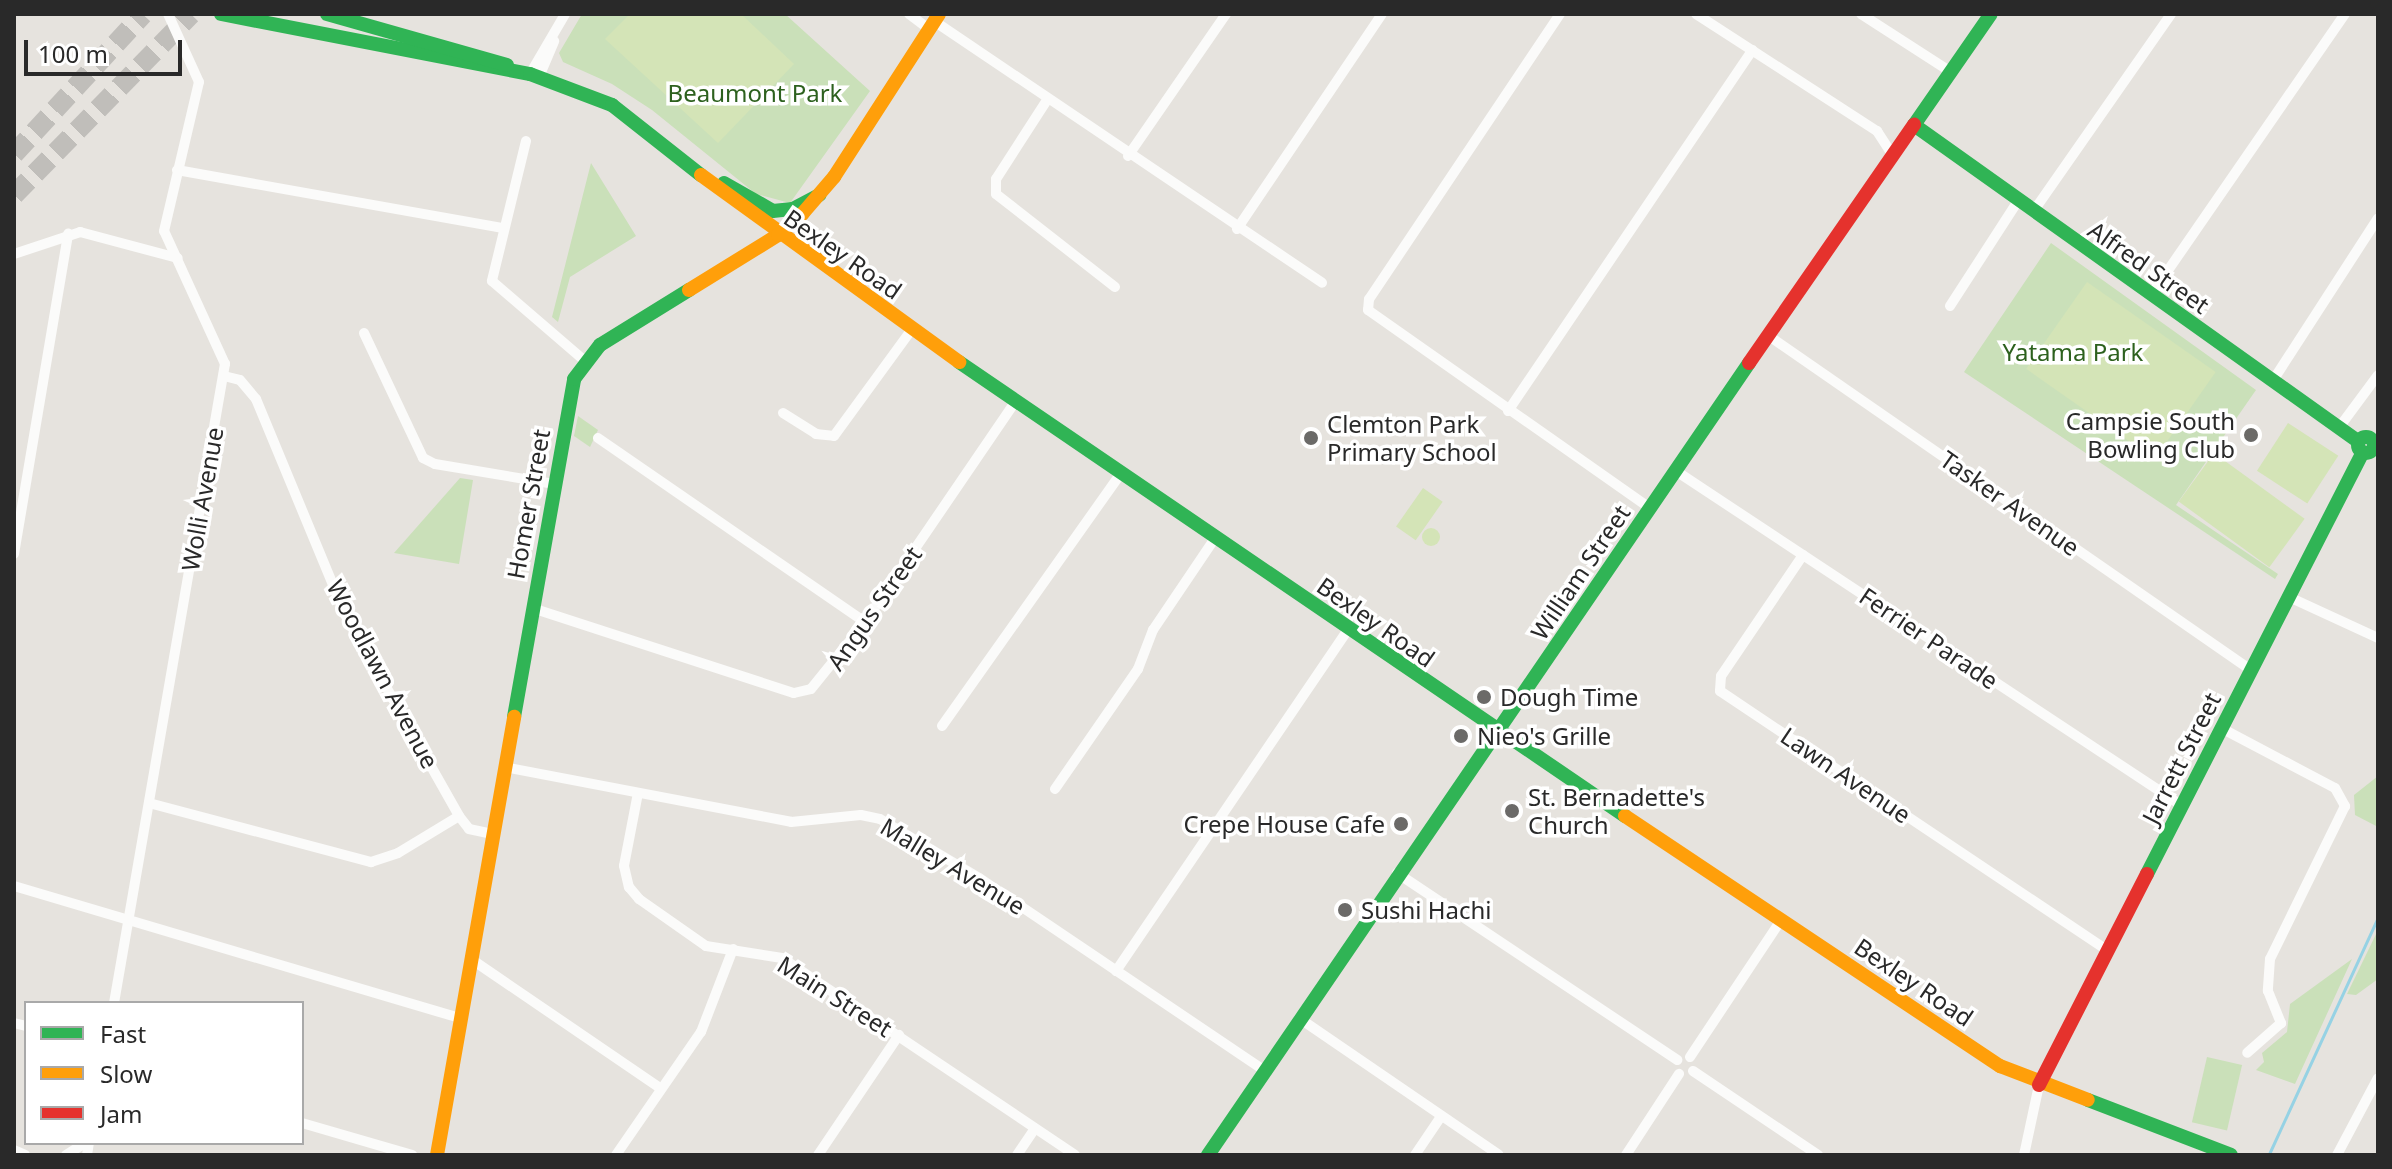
<!DOCTYPE html>
<style>
body{margin:0}
#map{position:relative;width:2392px;height:1169px;overflow:hidden;background:#e6e3de;font-family:"Noto Sans",sans-serif}
div>[style]{position:absolute}
[style*='--x']{left:calc(var(--x)*1px);top:calc(var(--y)*1px);width:calc(var(--w)*1px);rotate:calc(var(--a)*1deg)}
.green>*{inset:0;background:#cae0b9;transform-origin:0 0}
.pitch>*{inset:0;background:#d4e4b7;transform-origin:0 0}
.round{border-radius:50%}
.stream>*{height:3px;margin:-1.5px;padding:0 1.5px;transform-origin:1.5px;border-radius:1.5px;background:#96d2e4}
.highway-tunnel>*{height:20px;margin-top:-10px;transform-origin:0;background:repeating-linear-gradient(90deg,#c0beba 0 20px,transparent 0 30px)}
.street>*{height:10px;margin:-5px;padding:0 5px;transform-origin:5px;border-radius:5px;background:#fbfbfa}
.fast>*{height:14px;margin:-7px;padding:0 7px;transform-origin:7px;border-radius:7px;background:#30b455}
.fast>.ring{margin:-7px;padding:0;box-sizing:content-box;background:none;border:14px solid #30b455;border-radius:50%}
.slow>*{height:14px;margin:-7px;padding:0 7px;transform-origin:7px;border-radius:7px;background:#ff9f0a}
.jam>*{height:14px;margin:-7px;padding:0 7px;transform-origin:7px;border-radius:7px;background:#e5322d}
.dots>*{width:22px;height:22px;translate:-50% -50%;box-sizing:border-box;border:4px solid #fff;border-radius:50%}
span{translate:-50% -50%;white-space:nowrap;text-align:center;line-height:1.15;-webkit-text-stroke:7px #fff;paint-order:stroke}
.park-label{font-size:24px;color:#2d611e}
.street-label{font-size:24px;color:#292929}
.poi-label{font-size:24px;color:#292929}
.right{translate:-100% -50%;text-align:right}
.left{translate:0 -50%;text-align:left}
.frame{position:absolute;inset:0;border:16px solid #292929;pointer-events:none}
.legend{position:absolute;left:24px;top:1001px;width:280px;height:144px;box-sizing:border-box;background:#fff;border:2px solid #a9a9a9;margin:0;padding:10px 14px;list-style:none;font-size:24px;color:#292929}
.legend li{display:flex;align-items:center;gap:16px;height:40px}
.legend b{width:40px;border:2px solid #a9a9a9}
.scale{position:absolute;left:24px;top:40px;width:158px;height:36px;box-sizing:border-box;border:4px solid #292929;border-top:0;padding-left:10px;font-size:24px;line-height:28px;white-space:nowrap;color:#292929;-webkit-text-stroke:6px #fff;paint-order:stroke}
</style>
<div id="map">
<div class="green">
<i style="clip-path:polygon(582px 14px,785px 14px,870px 91px,790px 203px,756px 194px,652px 110px,612px 84px,563px 62px,559px 53px)"></i>
<i style="clip-path:polygon(591px 163px,636px 236px,570px 277px,558px 322px,552px 317px)"></i>
<i style="clip-path:polygon(2051px 243px,2256px 390px,2176px 505px,2278px 574px,2275px 579px,1964px 372px)"></i>
<i style="clip-path:polygon(578px 416px,598px 430px,590px 447px,574px 436px)"></i>
<i style="clip-path:polygon(460px 478px,473px 480px,459px 564px,394px 553px)"></i>
<i style="clip-path:polygon(2378px 776px,2378px 827px,2355px 815px,2354px 795px)"></i>
<i style="clip-path:polygon(2378px 930px,2378px 979px,2356px 995px,2347px 994px)"></i>
<i style="clip-path:polygon(2352px 959px,2295px 1084px,2256px 1070px,2264px 1062px,2262px 1053px,2287px 1032px,2290px 1004px)"></i>
<i style="left:2207px;top:1057px;width:36px;height:67px;rotate:13deg"></i>
</div>
<div class="pitch">
<i style="clip-path:polygon(630px 14px,741px 14px,794px 64px,718px 143px,605px 39px)"></i>
<i style="left:2087px;top:282px;width:157px;height:106px;rotate:35deg"></i>
<i style="left:2288px;top:423px;width:60px;height:57px;rotate:33deg"></i>
<i style="left:2214px;top:453px;width:112px;height:60px;rotate:36deg"></i>
<i style="left:1423px;top:488px;width:24px;height:47px;rotate:35deg"></i>
<i class="round" style="left:1422px;top:528px;width:18px;height:18px"></i>
</div>
<div class="stream">
<i style="--x:2269;--y:1154;--w:261;--a:-65.3"></i>
</div>
<div class="highway-tunnel">
<i style="--x:14;--y:154;--w:190;--a:-47.3"></i>
<i style="--x:14;--y:195;--w:253;--a:-45.6"></i>
</div>
<div class="street">
<i style="--x:909;--y:14;--w:25;--a:37"></i>
<i style="--x:1560;--y:14;--w:343;--a:123.8"></i>
<i style="--x:1369;--y:299;--w:11;--a:95"></i>
<i style="--x:1368;--y:310;--w:345;--a:35.1"></i>
<i style="--x:1696;--y:14;--w:216;--a:32.9"></i>
<i style="--x:1877;--y:131;--w:30;--a:57"></i>
<i style="--x:1861;--y:14;--w:107;--a:32.8"></i>
<i style="--x:934;--y:21;--w:468;--a:34"></i>
<i style="--x:530;--y:74;--w:69;--a:-59.7"></i>
<i style="--x:539;--y:77;--w:39;--a:-67"></i>
<i style="--x:1047;--y:100;--w:94;--a:122.8"></i>
<i style="--x:996;--y:179;--w:15;--a:90"></i>
<i style="--x:996;--y:194;--w:151;--a:38"></i>
<i style="--x:526;--y:141;--w:144;--a:103.7"></i>
<i style="--x:492;--y:281;--w:123;--a:40.7"></i>
<i style="--x:1128;--y:156;--w:173;--a:-55.4"></i>
<i style="--x:177;--y:170;--w:330;--a:10.1"></i>
<i style="--x:2033;--y:212;--w:241;--a:-55.1"></i>
<i style="--x:1237;--y:229;--w:259;--a:-56"></i>
<i style="--x:14;--y:254;--w:70;--a:-18.4"></i>
<i style="--x:80;--y:232;--w:101;--a:14.9"></i>
<i style="--x:2151;--y:295;--w:341;--a:-55.4"></i>
<i style="--x:1950;--y:306;--w:125;--a:-57.1"></i>
<i style="--x:364;--y:333;--w:138;--a:64.7"></i>
<i style="--x:423;--y:458;--w:13;--a:27"></i>
<i style="--x:435;--y:464;--w:121;--a:9.5"></i>
<i style="--x:1769;--y:336;--w:586;--a:34.72"></i>
<i style="--x:224;--y:376;--w:16;--a:14"></i>
<i style="--x:240;--y:380;--w:25;--a:50"></i>
<i style="--x:256;--y:399;--w:235;--a:67.5"></i>
<i style="--x:346;--y:616;--w:230;--a:60.5"></i>
<i style="--x:459;--y:816;--w:16;--a:52"></i>
<i style="--x:469;--y:829;--w:24;--a:12"></i>
<i style="--x:2272;--y:382;--w:195;--a:-57.1"></i>
<i style="--x:1508;--y:411;--w:436;--a:-55.9"></i>
<i style="--x:783;--y:413;--w:39;--a:32"></i>
<i style="--x:816;--y:434;--w:18;--a:6"></i>
<i style="--x:834;--y:436;--w:132;--a:-53.9"></i>
<i style="--x:2338;--y:429;--w:67;--a:-53.5"></i>
<i style="--x:598;--y:438;--w:324;--a:34.6"></i>
<i style="--x:1676;--y:471;--w:605;--a:33.48"></i>
<i style="--x:14;--y:554;--w:325;--a:-80.4"></i>
<i style="--x:1803;--y:555;--w:146;--a:124.1"></i>
<i style="--x:1721;--y:676;--w:15;--a:94"></i>
<i style="--x:1720;--y:691;--w:464;--a:33.8"></i>
<i style="--x:2289;--y:597;--w:98;--a:24.7"></i>
<i style="--x:532;--y:608;--w:275;--a:18"></i>
<i style="--x:794;--y:693;--w:17;--a:-13"></i>
<i style="--x:811;--y:689;--w:86;--a:-51.1"></i>
<i style="--x:865;--y:622;--w:268;--a:-55.7"></i>
<i style="--x:942;--y:726;--w:310;--a:-54.7"></i>
<i style="--x:2221;--y:728;--w:129;--a:27.8"></i>
<i style="--x:2335;--y:788;--w:21;--a:61"></i>
<i style="--x:2345;--y:806;--w:170;--a:116.1"></i>
<i style="--x:2270;--y:959;--w:32;--a:94"></i>
<i style="--x:2268;--y:991;--w:35;--a:68"></i>
<i style="--x:2281;--y:1023;--w:45;--a:138.6"></i>
<i style="--x:504;--y:767;--w:292;--a:10.8"></i>
<i style="--x:791;--y:822;--w:70;--a:-5.7"></i>
<i style="--x:861;--y:815;--w:19;--a:12"></i>
<i style="--x:880;--y:819;--w:115;--a:30.8"></i>
<i style="--x:979;--y:878;--w:344;--a:34"></i>
<i style="--x:1055;--y:789;--w:146;--a:-55.3"></i>
<i style="--x:1138;--y:669;--w:42;--a:-69"></i>
<i style="--x:1153;--y:630;--w:111;--a:-56"></i>
<i style="--x:638;--y:793;--w:74;--a:100.9"></i>
<i style="--x:624;--y:866;--w:22;--a:77"></i>
<i style="--x:629;--y:887;--w:16;--a:50"></i>
<i style="--x:639;--y:899;--w:82;--a:35"></i>
<i style="--x:706;--y:946;--w:77;--a:9"></i>
<i style="--x:782;--y:958;--w:353;--a:33.9"></i>
<i style="--x:149;--y:803;--w:230;--a:14.9"></i>
<i style="--x:371;--y:862;--w:28;--a:-18"></i>
<i style="--x:398;--y:853;--w:71;--a:-31.2"></i>
<i style="--x:1397;--y:873;--w:337;--a:33.7"></i>
<i style="--x:14;--y:886;--w:465;--a:16.5"></i>
<i style="--x:471;--y:959;--w:229;--a:34.3"></i>
<i style="--x:1116;--y:971;--w:413;--a:-55.8"></i>
<i style="--x:114;--y:1003;--w:649;--a:-80.15"></i>
<i style="--x:225;--y:364;--w:146;--a:-114.6"></i>
<i style="--x:164;--y:231;--w:153;--a:-76.8"></i>
<i style="--x:199;--y:82;--w:75;--a:-114.5"></i>
<i style="--x:1299;--y:1018;--w:242;--a:34.4"></i>
<i style="--x:14;--y:1023;--w:12;--a:14"></i>
<i style="--x:1690;--y:1057;--w:164;--a:-56.4"></i>
<i style="--x:1693;--y:1071;--w:151;--a:33.9"></i>
<i style="--x:302;--y:1123;--w:115;--a:16.2"></i>
<i style="--x:14;--y:1150;--w:12;--a:24"></i>
<i style="--x:66;--y:1155;--w:22;--a:-32"></i>
<i style="--x:87;--y:1155;--w:12;--a:-81"></i>
<i style="--x:616;--y:1155;--w:150;--a:-55.4"></i>
<i style="--x:701;--y:1032;--w:89;--a:-68.9"></i>
<i style="--x:818;--y:1155;--w:145;--a:-56"></i>
<i style="--x:1017;--y:1155;--w:32;--a:-56"></i>
<i style="--x:1415;--y:1155;--w:45;--a:-56"></i>
<i style="--x:1626;--y:1155;--w:97;--a:-56.8"></i>
<i style="--x:2024;--y:1155;--w:72;--a:-77.9"></i>
<i style="--x:2337;--y:1155;--w:87;--a:-62"></i>
</div>
<div class="fast">
<i style="--x:221;--y:14;--w:315;--a:11"></i>
<i style="--x:530;--y:74;--w:88;--a:20.7"></i>
<i style="--x:612;--y:105;--w:113;--a:38.2"></i>
<i style="--x:327;--y:14;--w:187;--a:15.8"></i>
<i style="--x:1914;--y:125;--w:546;--a:35.46"></i>
<i style="--x:1914;--y:125;--w:135;--a:-55.3"></i>
<i style="--x:724;--y:183;--w:56;--a:29.7"></i>
<i style="--x:773;--y:211;--w:20;--a:-6"></i>
<i style="--x:793;--y:209;--w:30;--a:-28"></i>
<i style="--x:959;--y:362;--w:806;--a:34.28"></i>
<i class="ring" style="left:2358px;top:437px;width:2px;height:2px"></i>
<i style="--x:514;--y:717;--w:343;--a:-79.9"></i>
<i style="--x:574;--y:379;--w:43;--a:-52.6"></i>
<i style="--x:600;--y:345;--w:105;--a:-31.7"></i>
<i style="--x:2147;--y:874;--w:474;--a:-62.9"></i>
<i style="--x:2088;--y:1100;--w:153;--a:21"></i>
<i style="--x:1208;--y:1155;--w:959;--a:-55.66"></i>
</div>
<div class="slow">
<i style="--x:701;--y:175;--w:319;--a:35.9"></i>
<i style="--x:689;--y:290;--w:105;--a:-31.7"></i>
<i style="--x:778;--y:235;--w:33;--a:-41"></i>
<i style="--x:803;--y:213;--w:48;--a:-49.3"></i>
<i style="--x:834;--y:177;--w:194;--a:-57.2"></i>
<i style="--x:1625;--y:816;--w:451;--a:33.7"></i>
<i style="--x:2000;--y:1066;--w:94;--a:21.1"></i>
<i style="--x:437;--y:1155;--w:445;--a:-80"></i>
</div>
<div class="jam">
<i style="--x:1749;--y:363;--w:290;--a:-55.3"></i>
<i style="--x:2039;--y:1085;--w:237;--a:-62.9"></i>
</div>
<div class="dots">
<i style="left:2251px;top:435px;background:#6b6a68"></i>
<i style="left:1311px;top:438px;background:#6b6a68"></i>
<i style="left:1484px;top:697px;background:#6b6a68"></i>
<i style="left:1461px;top:736px;background:#6b6a68"></i>
<i style="left:1512px;top:811px;background:#6b6a68"></i>
<i style="left:1401px;top:824px;background:#6b6a68"></i>
<i style="left:1345px;top:910px;background:#6b6a68"></i>
</div>
<div class="park-label">
<span style="left:755px;top:93px">Beaumont Park</span>
<span style="left:2073px;top:352px">Yatama Park</span>
</div>
<div class="street-label">
<span style="left:843px;top:254px;rotate:35deg">Bexley Road</span>
<span style="left:2149px;top:267px;rotate:35deg">Alfred Street</span>
<span style="left:202px;top:499px;rotate:-80deg">Wolli Avenue</span>
<span style="left:2010px;top:503px;rotate:35deg">Tasker Avenue</span>
<span style="left:528px;top:504px;rotate:-80deg">Homer Street</span>
<span style="left:1580px;top:572px;rotate:-56deg">William Street</span>
<span style="left:874px;top:608px;rotate:-55deg">Angus Street</span>
<span style="left:1376px;top:622px;rotate:35deg">Bexley Road</span>
<span style="left:1929px;top:638px;rotate:34deg">Ferrier Parade</span>
<span style="left:383px;top:674px;rotate:62deg">Woodlawn Avenue</span>
<span style="left:2181px;top:758px;rotate:-63deg">Jarrett Street</span>
<span style="left:1846px;top:775px;rotate:34deg">Lawn Avenue</span>
<span style="left:953px;top:866px;rotate:31deg">Malley Avenue</span>
<span style="left:1914px;top:982px;rotate:34deg">Bexley Road</span>
<span style="left:835px;top:996px;rotate:32deg">Main Street</span>
</div>
<div class="poi-label">
<span class="right" style="left:2235px;top:435px">Campsie South<br>Bowling Club</span>
<span class="left" style="left:1327px;top:438px">Clemton Park<br>Primary School</span>
<span class="left" style="left:1500px;top:697px">Dough Time</span>
<span class="left" style="left:1477px;top:736px">Nieo's Grille</span>
<span class="left" style="left:1528px;top:811px">St. Bernadette's<br>Church</span>
<span class="right" style="left:1385px;top:824px">Crepe House Cafe</span>
<span class="left" style="left:1361px;top:910px">Sushi Hachi</span>
</div>
<div class="frame"></div>
<ul class="legend">
<li><b style="height:10px;background:#30b455"></b>Fast</li>
<li><b style="height:10px;background:#ff9f0a"></b>Slow</li>
<li><b style="height:10px;background:#e5322d"></b>Jam</li>
</ul>
<div class="scale">100 m</div>
</div>
